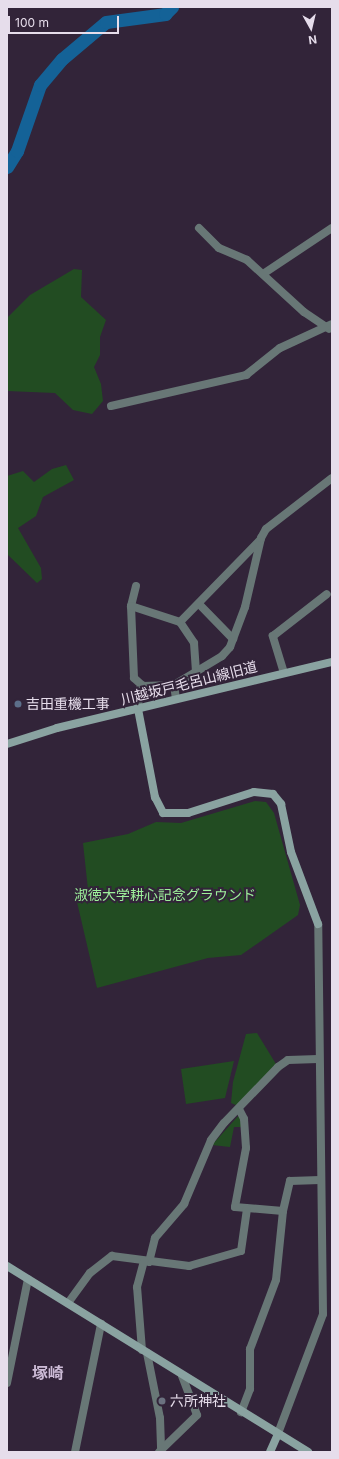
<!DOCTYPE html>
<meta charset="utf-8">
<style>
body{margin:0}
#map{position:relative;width:339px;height:1459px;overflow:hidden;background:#322439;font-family:Inter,"Noto Sans JP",sans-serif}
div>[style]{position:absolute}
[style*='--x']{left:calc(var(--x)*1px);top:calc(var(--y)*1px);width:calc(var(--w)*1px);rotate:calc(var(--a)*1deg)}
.green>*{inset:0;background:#224c22}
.river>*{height:13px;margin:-6.5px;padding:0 6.5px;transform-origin:6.5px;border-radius:6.5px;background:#146297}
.street>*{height:8px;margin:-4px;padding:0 4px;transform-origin:4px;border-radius:4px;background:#687776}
.secondary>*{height:8px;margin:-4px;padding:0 4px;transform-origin:4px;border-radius:4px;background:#8aa3a1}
.dots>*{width:11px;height:11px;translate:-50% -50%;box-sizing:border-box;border:2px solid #322439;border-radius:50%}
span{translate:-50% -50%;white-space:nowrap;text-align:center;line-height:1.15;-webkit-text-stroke:4px #322439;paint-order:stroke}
.street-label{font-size:14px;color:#e6ddeb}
.poi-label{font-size:14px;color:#e6ddeb}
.left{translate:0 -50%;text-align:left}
.park-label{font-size:14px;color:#9def9a}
.quarter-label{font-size:16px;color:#ccbbd6;font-weight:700}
.frame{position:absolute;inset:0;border:8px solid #e6ddeb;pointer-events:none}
.north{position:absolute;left:291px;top:8px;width:40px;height:40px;-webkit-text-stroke:3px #322439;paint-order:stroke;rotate:172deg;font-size:11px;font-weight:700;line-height:16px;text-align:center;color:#e6ddeb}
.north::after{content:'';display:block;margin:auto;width:14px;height:18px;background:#e6ddeb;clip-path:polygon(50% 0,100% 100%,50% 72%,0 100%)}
.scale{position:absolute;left:8px;top:16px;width:111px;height:18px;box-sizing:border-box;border:2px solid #e6ddeb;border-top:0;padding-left:5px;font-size:12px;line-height:14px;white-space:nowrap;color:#e6ddeb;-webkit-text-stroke:3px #322439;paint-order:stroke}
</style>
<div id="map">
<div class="green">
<i style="clip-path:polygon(74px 269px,82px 270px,81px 297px,106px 320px,100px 337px,100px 355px,94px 367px,101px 384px,103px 401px,92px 414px,73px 410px,55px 393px,7px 391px,7px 318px,30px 295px)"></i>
<i style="clip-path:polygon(66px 465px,74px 480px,43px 497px,36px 516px,18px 528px,41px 568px,42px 579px,37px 583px,7px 554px,7px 476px,23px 471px,34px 482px,52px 469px)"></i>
<i style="clip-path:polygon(255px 801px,266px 802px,274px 813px,300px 905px,298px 915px,241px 955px,208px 958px,97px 988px,77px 902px,89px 899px,83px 843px,128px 834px,156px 822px,181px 823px)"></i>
<i style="clip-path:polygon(257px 1033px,276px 1064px,238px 1106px,231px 1103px,233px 1082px,246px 1034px)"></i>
<i style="clip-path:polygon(234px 1061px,225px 1098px,186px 1104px,181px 1069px)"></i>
<i style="clip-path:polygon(240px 1114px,242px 1127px,234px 1127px,230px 1147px,212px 1145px)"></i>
</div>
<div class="river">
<i style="--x:7;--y:167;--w:19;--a:-58"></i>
<i style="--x:17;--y:151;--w:70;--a:-70.8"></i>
<i style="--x:40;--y:85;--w:34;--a:-50"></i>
<i style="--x:62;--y:59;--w:57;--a:-40.1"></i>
<i style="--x:106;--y:22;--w:60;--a:-7.7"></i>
<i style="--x:165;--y:14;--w:10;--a:-45"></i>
</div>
<div class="street">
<i style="--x:199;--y:228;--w:28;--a:45"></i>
<i style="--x:219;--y:248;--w:30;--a:23"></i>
<i style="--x:247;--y:260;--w:77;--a:42.4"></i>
<i style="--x:304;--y:312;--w:30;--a:34"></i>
<i style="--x:263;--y:274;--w:83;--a:-33.7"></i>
<i style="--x:111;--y:406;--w:139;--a:-12.9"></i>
<i style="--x:246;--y:375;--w:43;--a:-38.5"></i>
<i style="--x:280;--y:348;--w:57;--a:-24.8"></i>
<i style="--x:136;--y:586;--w:21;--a:104"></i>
<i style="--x:131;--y:606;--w:72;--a:87.6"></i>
<i style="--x:134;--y:678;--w:12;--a:42"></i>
<i style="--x:143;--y:686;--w:31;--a:-2"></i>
<i style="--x:199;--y:604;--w:49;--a:45.8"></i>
<i style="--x:131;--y:606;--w:52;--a:18.1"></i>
<i style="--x:180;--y:622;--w:25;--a:56"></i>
<i style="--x:194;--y:643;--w:27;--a:86"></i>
<i style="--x:180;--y:622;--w:115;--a:-45.7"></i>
<i style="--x:284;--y:673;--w:39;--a:-107"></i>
<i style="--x:273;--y:636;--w:68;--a:-37.9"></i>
<i style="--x:176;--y:699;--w:14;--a:-98"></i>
<i style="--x:174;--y:685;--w:56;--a:-31.1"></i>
<i style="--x:222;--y:656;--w:12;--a:-48"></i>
<i style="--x:230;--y:647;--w:43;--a:-69.4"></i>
<i style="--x:245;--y:607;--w:71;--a:-76.9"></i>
<i style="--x:261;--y:538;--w:10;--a:-61"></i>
<i style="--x:266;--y:529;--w:83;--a:-37.7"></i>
<i style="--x:138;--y:709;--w:19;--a:-87"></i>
<i style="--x:139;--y:690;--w:6;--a:-45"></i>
<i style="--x:239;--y:1109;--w:11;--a:63"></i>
<i style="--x:244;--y:1119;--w:29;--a:86"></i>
<i style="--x:246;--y:1148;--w:60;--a:100.6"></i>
<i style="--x:235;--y:1207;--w:48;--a:4.8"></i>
<i style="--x:283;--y:1211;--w:69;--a:95.8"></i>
<i style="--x:276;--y:1280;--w:74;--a:110.6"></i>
<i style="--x:250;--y:1349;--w:40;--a:90"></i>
<i style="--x:250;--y:1389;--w:25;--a:111"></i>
<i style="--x:283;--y:1211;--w:31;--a:-77"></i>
<i style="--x:290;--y:1181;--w:30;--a:-2"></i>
<i style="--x:149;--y:1262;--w:25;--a:-76"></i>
<i style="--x:155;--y:1238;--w:45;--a:-49.5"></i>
<i style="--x:184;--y:1204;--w:69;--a:-67.1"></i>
<i style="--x:211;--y:1140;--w:21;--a:-53"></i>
<i style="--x:224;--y:1123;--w:78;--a:-46"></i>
<i style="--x:278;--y:1067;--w:12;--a:-35"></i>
<i style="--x:288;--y:1060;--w:30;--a:-2"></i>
<i style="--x:68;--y:1303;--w:37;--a:-54"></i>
<i style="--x:90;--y:1273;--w:28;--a:-38"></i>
<i style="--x:112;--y:1256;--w:78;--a:7.4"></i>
<i style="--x:189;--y:1266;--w:54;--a:-16.1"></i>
<i style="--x:241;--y:1251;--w:42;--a:-81.9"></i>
<i style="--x:142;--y:1350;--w:63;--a:-94.5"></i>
<i style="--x:137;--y:1287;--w:27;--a:-75"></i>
<i style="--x:147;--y:1353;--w:66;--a:78.7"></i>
<i style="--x:160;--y:1418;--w:34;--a:88"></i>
<i style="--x:7;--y:1383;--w:106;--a:-78.6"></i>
<i style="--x:277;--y:1436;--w:130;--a:-69.3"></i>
<i style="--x:323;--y:1314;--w:390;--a:-90.7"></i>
<i style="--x:75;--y:1452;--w:131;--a:-78.5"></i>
<i style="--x:159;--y:1452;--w:53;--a:-44.2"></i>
<i style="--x:197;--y:1415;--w:42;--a:-111"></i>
</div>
<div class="secondary">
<i style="--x:138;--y:709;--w:90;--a:79.1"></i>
<i style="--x:155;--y:797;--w:18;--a:63"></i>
<i style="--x:163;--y:813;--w:25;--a:0"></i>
<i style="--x:188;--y:813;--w:69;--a:-17.7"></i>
<i style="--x:254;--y:792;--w:19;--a:6"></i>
<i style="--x:273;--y:794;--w:13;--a:51"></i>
<i style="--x:281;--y:804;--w:49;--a:78.2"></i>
<i style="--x:291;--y:852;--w:77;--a:69.4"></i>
<i style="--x:7;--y:744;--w:52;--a:-17.7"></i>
<i style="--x:57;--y:728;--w:283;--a:-13.5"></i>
<i style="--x:7;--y:1266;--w:354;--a:31.7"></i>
<i style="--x:270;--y:1452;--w:17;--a:-66"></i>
</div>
<div class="dots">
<i style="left:18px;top:704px;background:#5c6f8a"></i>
<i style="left:162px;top:1401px;background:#6b7280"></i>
</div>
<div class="street-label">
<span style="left:189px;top:683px;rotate:-14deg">川越坂戸毛呂山線旧道</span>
</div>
<div class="poi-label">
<span class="left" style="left:26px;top:704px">吉田重機工事</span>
<span class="left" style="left:170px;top:1401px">六所神社</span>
</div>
<div class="park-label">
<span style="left:165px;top:895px">淑徳大学耕心記念グラウンド</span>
</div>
<div class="quarter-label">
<span style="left:48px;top:1373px">塚崎</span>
</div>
<div class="frame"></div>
<div class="north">N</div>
<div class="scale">100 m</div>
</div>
